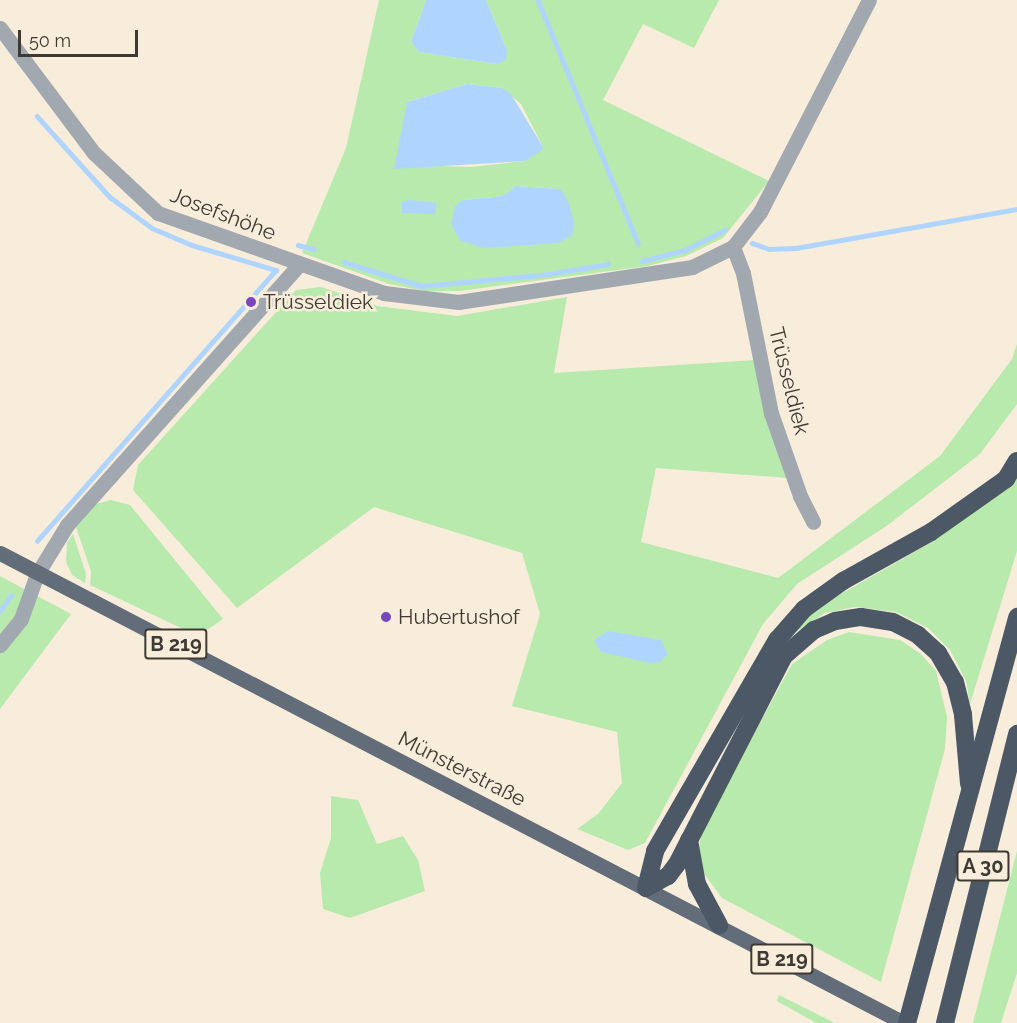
<!DOCTYPE html>
<meta charset="utf-8">
<style>
body{margin:0}
#map{position:relative;width:1017px;height:1023px;overflow:hidden;background:#f8eddb;font-family:Raleway,sans-serif}
div>[style]{position:absolute}
[style*='--x']{left:calc(var(--x)*1px);top:calc(var(--y)*1px);width:calc(var(--w)*1px);rotate:calc(var(--a)*1deg)}
.green>*{inset:0;background:#b8eaae}
.water>*{inset:0;background:#afd5ff}
.stream>*{height:4.5px;margin:-2.25px;padding:0 2.25px;transform-origin:2.25px;border-radius:2.25px;background:#afd5ff}
.minor>*{height:15px;margin:-7.5px;padding:0 7.5px;transform-origin:7.5px;border-radius:7.5px;background:#a2a8af}
.primary>*{height:15px;margin:-7.5px;padding:0 7.5px;transform-origin:7.5px;border-radius:7.5px;background:#636d79}
.motorway>*{height:18px;margin:-9px;padding:0 9px;transform-origin:9px;border-radius:9px;background:#4c5866}
.dots>*{width:16px;height:16px;translate:-50% -50%;box-sizing:border-box;border:3px solid #f8eddb;border-radius:50%}
span{translate:-50% -50%;white-space:nowrap;text-align:center;line-height:1.15;-webkit-text-stroke:5px #f8eddb;paint-order:stroke}
.shield-label span{padding:2px 4px;background:#f8eddb;border:2px solid;border-radius:4px;-webkit-text-stroke-width:0}
.shield-label{font-size:20px;color:#3e3a33;font-weight:700}
.street-label{font-size:21px;color:#3e3a33}
.poi-label{font-size:21px;color:#3e3a33}
.left{translate:0 -50%;text-align:left}
.scale{position:absolute;left:18px;top:30px;width:120px;height:27px;box-sizing:border-box;border:3px solid #3e3a33;border-top:0;padding-left:8px;font-size:18px;line-height:21px;white-space:nowrap;color:#3e3a33;-webkit-text-stroke:4px #f8eddb;paint-order:stroke}
</style>
<div id="map">
<div class="green">
<i style="clip-path:polygon(evenodd,379px 0,426px 0,411px 42px,419px 52px,497px 64px,507px 50px,486px 0,719px 0,694px 48px,643px 24px,603px 100px,769px 181px,723px 238px,686px 256px,648px 266px,460px 291px,425px 291px,389px 284px,302px 253px,346px 148px,379px 0,467px 84px,502px 88px,521px 104px,543px 147px,525px 161px,470px 167px,407px 165px,407px 102px,467px 84px,379px 0,516px 186px,560px 189px,484px 248px,463px 200px,503px 196px,516px 186px)"></i>
<i style="clip-path:polygon(321px 287px,378px 306px,457px 316px,567px 297px,554px 373px,755px 360px,787px 478px,656px 468px,641px 542px,778px 578px,940px 456px,1012px 359px,1017px 344px,1017px 404px,980px 454px,888px 525px,797px 584px,763px 624px,645px 843px,628px 850px,577px 829px,598px 814px,622px 783px,617px 732px,512px 706px,540px 614px,522px 553px,374px 507px,237px 608px,133px 490px,138px 465px,296px 290px)"></i>
<i style="clip-path:polygon(1017px 468px,1017px 551px,970px 704px,966px 681px,950px 650px,928px 628px,896px 612px,855px 607px,825px 613px,784px 640px,818px 607px,934px 541px,968px 515px)"></i>
<i style="clip-path:polygon(111px 500px,130px 505px,223px 619px,198px 636px,90px 585px,91px 571px,76px 527px,96px 504px)"></i>
<i style="clip-path:polygon(73px 534px,86px 574px,85px 583px,72px 575px,66px 562px,67px 543px)"></i>
<i style="clip-path:polygon(0 576px,71px 614px,0 709px)"></i>
<i style="clip-path:polygon(849px 632px,900px 640px,921px 654px,936px 671px,947px 717px,945px 749px,881px 982px,722px 898px,702px 871px,699px 849px,702px 829px,792px 664px,827px 640px)"></i>
<i style="clip-path:polygon(331px 796px,358px 800px,377px 844px,403px 836px,418px 860px,425px 891px,350px 918px,323px 909px,320px 873px,331px 838px)"></i>
<i style="clip-path:polygon(1017px 851px,1017px 973px,1001px 1023px,973px 1023px)"></i>
<i style="clip-path:polygon(779px 995px,835px 1023px,816px 1023px,777px 1001px)"></i>
</div>
<div class="water">
<i style="clip-path:polygon(426px 0,486px 0,507px 50px,506px 60px,497px 64px,419px 52px,411px 42px)"></i>
<i style="clip-path:polygon(467px 84px,502px 88px,511px 94px,543px 147px,541px 151px,525px 161px,394px 169px,407px 102px)"></i>
<i style="clip-path:polygon(516px 186px,560px 189px,568px 201px,574px 223px,572px 236px,558px 243px,484px 248px,460px 241px,451px 224px,455px 206px,463px 200px,503px 196px)"></i>
<i style="clip-path:polygon(410px 200px,437px 203px,435px 214px,402px 213px,401px 202px)"></i>
<i style="clip-path:polygon(608px 631px,661px 640px,668px 654px,660px 662px,650px 663px,601px 652px,594px 640px)"></i>
</div>
<div class="stream">
<i style="--x:538;--y:0;--w:263;--a:67.6"></i>
<i style="--x:37;--y:116;--w:109;--a:48"></i>
<i style="--x:110;--y:197;--w:52;--a:36.4"></i>
<i style="--x:152;--y:228;--w:43;--a:23"></i>
<i style="--x:192;--y:245;--w:88;--a:16.6"></i>
<i style="--x:752;--y:243;--w:18;--a:19"></i>
<i style="--x:769;--y:249;--w:27;--a:-2"></i>
<i style="--x:796;--y:248;--w:224;--a:-10"></i>
<i style="--x:298;--y:245;--w:16;--a:14"></i>
<i style="--x:642;--y:261;--w:44;--a:-14.3"></i>
<i style="--x:685;--y:250;--w:45;--a:-26.6"></i>
<i style="--x:344;--y:262;--w:82;--a:17.1"></i>
<i style="--x:422;--y:286;--w:120;--a:-5.3"></i>
<i style="--x:541;--y:275;--w:68;--a:-9.3"></i>
<i style="--x:37;--y:541;--w:361;--a:-48.6"></i>
<i style="--x:0;--y:611;--w:19;--a:-55"></i>
</div>
<div class="minor">
<i style="--x:0;--y:28;--w:156;--a:53.1"></i>
<i style="--x:94;--y:153;--w:88;--a:43.2"></i>
<i style="--x:158;--y:213;--w:240;--a:19.5"></i>
<i style="--x:384;--y:293;--w:75;--a:6.9"></i>
<i style="--x:458;--y:302;--w:237;--a:-8.5"></i>
<i style="--x:692;--y:267;--w:46;--a:-26"></i>
<i style="--x:733;--y:247;--w:44;--a:-52.4"></i>
<i style="--x:760;--y:212;--w:238;--a:-62.8"></i>
<i style="--x:733;--y:247;--w:28;--a:69"></i>
<i style="--x:743;--y:273;--w:143;--a:78.7"></i>
<i style="--x:771;--y:413;--w:88;--a:70.7"></i>
<i style="--x:800;--y:496;--w:29;--a:63"></i>
<i style="--x:0;--y:645;--w:33;--a:-51"></i>
<i style="--x:21;--y:619;--w:48;--a:-70.4"></i>
<i style="--x:37;--y:574;--w:57;--a:-58.5"></i>
<i style="--x:67;--y:525;--w:348;--a:-48.3"></i>
</div>
<div class="primary">
<i style="--x:0;--y:553;--w:1019;--a:27.47"></i>
</div>
<div class="motorway">
<i style="--x:689;--y:840;--w:45;--a:79.7"></i>
<i style="--x:697;--y:884;--w:47;--a:61.8"></i>
<i style="--x:646;--y:888;--w:25;--a:-29"></i>
<i style="--x:668;--y:876;--w:15;--a:-53"></i>
<i style="--x:677;--y:864;--w:234;--a:-62.8"></i>
<i style="--x:784;--y:656;--w:40;--a:-41"></i>
<i style="--x:814;--y:630;--w:23;--a:-23"></i>
<i style="--x:835;--y:621;--w:26;--a:-9"></i>
<i style="--x:861;--y:617;--w:32;--a:9"></i>
<i style="--x:893;--y:622;--w:28;--a:27"></i>
<i style="--x:918;--y:635;--w:27;--a:42"></i>
<i style="--x:938;--y:653;--w:34;--a:60"></i>
<i style="--x:955;--y:682;--w:34;--a:76"></i>
<i style="--x:963;--y:715;--w:69;--a:85"></i>
<i style="--x:646;--y:888;--w:38;--a:-76"></i>
<i style="--x:655;--y:851;--w:244;--a:-60"></i>
<i style="--x:777;--y:640;--w:41;--a:-48.9"></i>
<i style="--x:804;--y:609;--w:48;--a:-35.7"></i>
<i style="--x:843;--y:581;--w:101;--a:-29.1"></i>
<i style="--x:931;--y:532;--w:92;--a:-35.2"></i>
<i style="--x:1006;--y:479;--w:21;--a:-59"></i>
<i style="--x:907;--y:1023;--w:421;--a:-74.8"></i>
<i style="--x:945;--y:1023;--w:298;--a:-76"></i>
</div>
<div class="dots">
<i style="left:251px;top:302px;background:#7846bd"></i>
<i style="left:386px;top:617px;background:#7846bd"></i>
</div>
<div class="shield-label">
<span style="left:176px;top:644px">B 219</span>
<span style="left:983px;top:866px">A 30</span>
<span style="left:782px;top:959px">B 219</span>
</div>
<div class="street-label">
<span style="left:223px;top:214px;rotate:21deg">Josefshöhe</span>
<span style="left:789px;top:381px;rotate:76deg">Trüsseldiek</span>
<span style="left:462px;top:769px;rotate:27deg">Münsterstraße</span>
</div>
<div class="poi-label">
<span class="left" style="left:263px;top:302px">Trüsseldiek</span>
<span class="left" style="left:398px;top:617px">Hubertushof</span>
</div>
<div class="scale">50 m</div>
</div>
